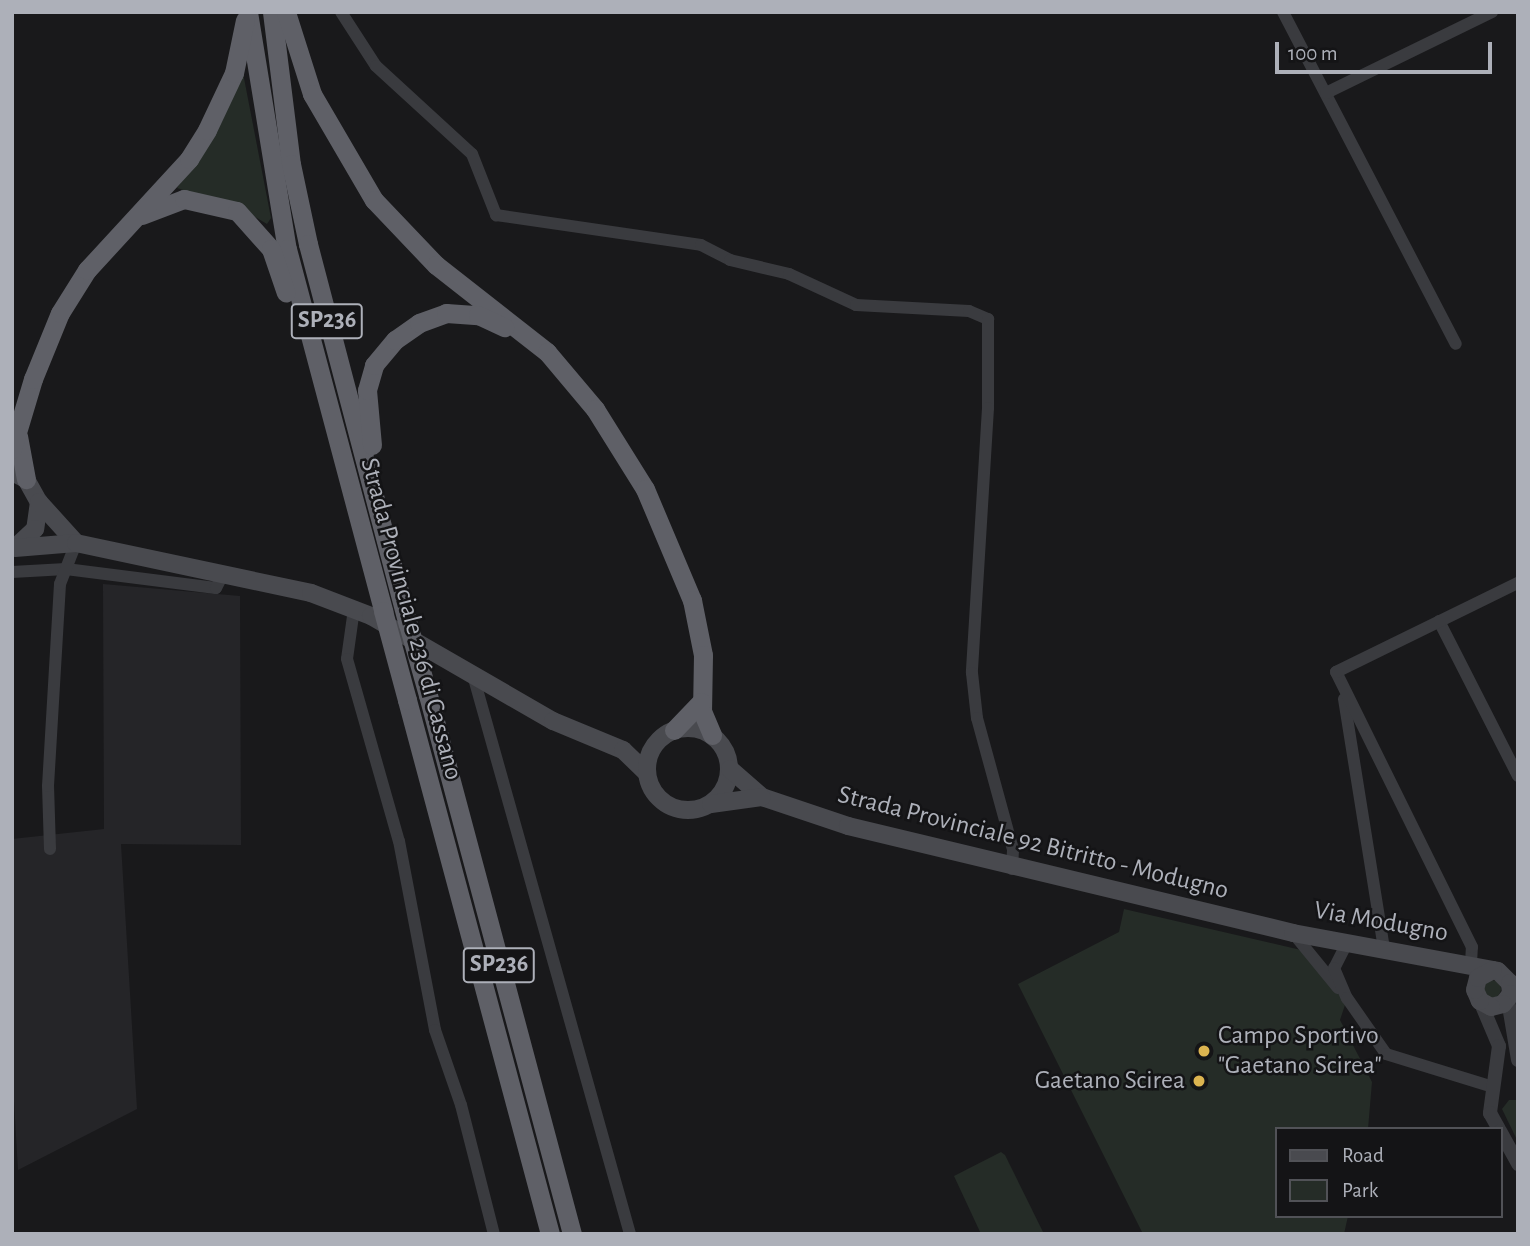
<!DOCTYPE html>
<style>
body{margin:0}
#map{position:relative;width:1530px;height:1246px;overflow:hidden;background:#19191b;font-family:"Alegreya Sans",sans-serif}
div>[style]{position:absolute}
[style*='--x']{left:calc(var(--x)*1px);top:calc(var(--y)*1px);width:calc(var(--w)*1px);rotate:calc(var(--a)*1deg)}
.built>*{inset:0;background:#252528}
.green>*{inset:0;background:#252c27}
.round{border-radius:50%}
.minor>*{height:12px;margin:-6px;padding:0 6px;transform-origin:6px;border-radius:6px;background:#3a3b3f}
.tertiary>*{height:14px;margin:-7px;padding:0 7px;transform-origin:7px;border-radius:7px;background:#3a3b3f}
.secondary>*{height:18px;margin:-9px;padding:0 9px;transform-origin:9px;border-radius:9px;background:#494a4f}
.secondary>.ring{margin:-9px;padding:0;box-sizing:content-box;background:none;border:18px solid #494a4f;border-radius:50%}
.trunk>*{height:19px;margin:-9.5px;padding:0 9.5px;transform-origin:9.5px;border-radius:9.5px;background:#5f6067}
.trunk-bridge>*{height:19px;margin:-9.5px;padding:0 9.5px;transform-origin:9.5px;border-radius:9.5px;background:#5f6067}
.dots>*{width:19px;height:19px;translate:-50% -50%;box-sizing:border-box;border:4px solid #141416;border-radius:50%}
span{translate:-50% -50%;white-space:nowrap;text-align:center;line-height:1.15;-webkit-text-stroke:5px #141416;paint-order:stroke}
.shield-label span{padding:2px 5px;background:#141416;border:2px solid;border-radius:5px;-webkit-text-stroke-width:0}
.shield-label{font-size:24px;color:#adb0b9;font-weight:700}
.street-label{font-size:26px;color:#adb0b9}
.poi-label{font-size:26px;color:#adb0b9}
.left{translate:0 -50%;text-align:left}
.right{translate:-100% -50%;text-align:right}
.frame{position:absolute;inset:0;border:14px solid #adb0b9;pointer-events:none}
.legend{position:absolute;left:1275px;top:1127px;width:228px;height:91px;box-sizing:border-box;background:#141416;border:2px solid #515257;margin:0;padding:9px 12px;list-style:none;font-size:21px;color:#adb0b9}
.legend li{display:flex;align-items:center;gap:14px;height:35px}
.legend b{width:35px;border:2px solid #515257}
.scale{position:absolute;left:1275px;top:42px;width:217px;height:32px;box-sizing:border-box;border:4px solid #adb0b9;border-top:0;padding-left:9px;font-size:21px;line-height:24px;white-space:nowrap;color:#adb0b9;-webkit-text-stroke:5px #141416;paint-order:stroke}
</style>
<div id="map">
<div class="built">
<i style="clip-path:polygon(103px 584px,240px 596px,241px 845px,121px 844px,137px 1109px,18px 1170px,12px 1067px,12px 839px,104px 829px)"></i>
</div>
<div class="green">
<i style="clip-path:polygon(243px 73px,271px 218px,267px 224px,242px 209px,177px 188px,222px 121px)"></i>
<i style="clip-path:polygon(1124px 909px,1301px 950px,1346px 1002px,1340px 1020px,1372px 1082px,1368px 1129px,1276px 1129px,1276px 1216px,1348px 1216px,1344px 1234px,1143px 1234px,1018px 984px,1119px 932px)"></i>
<i class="round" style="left:1483px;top:980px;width:18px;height:18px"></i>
<i style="clip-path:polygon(1518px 1100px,1518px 1142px,1502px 1109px,1509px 1100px)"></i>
<i style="clip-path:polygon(1001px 1152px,1005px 1155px,1044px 1234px,981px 1234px,954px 1176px)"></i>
</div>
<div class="minor">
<i style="--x:341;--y:12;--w:64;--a:57.1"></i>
<i style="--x:376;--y:66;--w:130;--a:42.5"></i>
<i style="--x:472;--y:154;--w:66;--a:68.5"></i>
<i style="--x:496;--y:215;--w:207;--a:8.3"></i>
<i style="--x:701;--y:245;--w:33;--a:27"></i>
<i style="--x:730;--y:260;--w:61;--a:13.3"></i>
<i style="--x:789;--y:274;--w:74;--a:24.8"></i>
<i style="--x:856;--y:305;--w:113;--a:3"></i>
<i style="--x:969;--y:311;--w:21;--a:23"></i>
<i style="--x:988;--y:319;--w:89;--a:90"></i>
<i style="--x:988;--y:408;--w:265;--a:93.5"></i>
<i style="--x:972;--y:673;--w:45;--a:83.7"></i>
<i style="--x:977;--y:718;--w:137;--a:74.7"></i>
<i style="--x:1013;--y:850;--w:19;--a:93"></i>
<i style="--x:1283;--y:12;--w:374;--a:62.5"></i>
<i style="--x:1326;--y:93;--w:185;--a:-26"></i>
<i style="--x:12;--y:572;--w:54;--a:-3.2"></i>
<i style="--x:66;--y:569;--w:151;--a:7.2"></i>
<i style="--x:216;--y:588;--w:16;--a:-63"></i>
<i style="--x:354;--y:609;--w:50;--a:98"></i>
<i style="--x:347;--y:659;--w:189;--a:74.1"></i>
<i style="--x:399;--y:841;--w:192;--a:79.2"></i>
<i style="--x:435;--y:1030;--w:79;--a:70.9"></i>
<i style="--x:461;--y:1105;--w:133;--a:75.7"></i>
<i style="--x:1439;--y:621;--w:174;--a:63"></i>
<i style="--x:473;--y:675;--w:581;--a:74.31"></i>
<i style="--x:1344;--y:699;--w:253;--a:80.9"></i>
<i style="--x:50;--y:849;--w:63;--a:-91.8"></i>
<i style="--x:48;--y:786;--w:202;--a:-86.6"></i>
<i style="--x:60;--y:584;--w:44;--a:-68.7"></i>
<i style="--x:1293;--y:933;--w:71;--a:50.7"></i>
<i style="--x:1347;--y:943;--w:28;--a:117"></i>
<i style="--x:1334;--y:968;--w:33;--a:67"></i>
<i style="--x:1347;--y:998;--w:68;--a:55.1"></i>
<i style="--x:1386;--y:1054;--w:112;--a:17.1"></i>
<i style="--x:1471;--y:964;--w:17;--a:-87"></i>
<i style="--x:1472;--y:947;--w:307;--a:-116.3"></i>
<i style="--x:1336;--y:672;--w:203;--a:-26.1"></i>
</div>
<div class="tertiary">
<i style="--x:1508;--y:1000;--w:61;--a:80.5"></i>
<i style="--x:1480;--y:1001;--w:49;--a:67.1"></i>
<i style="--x:1499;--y:1046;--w:68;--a:97.7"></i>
<i style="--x:1490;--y:1113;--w:18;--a:61"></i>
<i style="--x:1500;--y:1131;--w:38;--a:61"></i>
</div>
<div class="secondary">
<i style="--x:12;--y:472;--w:16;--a:27"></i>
<i style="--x:26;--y:479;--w:26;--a:61"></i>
<i style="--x:39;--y:502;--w:27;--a:98"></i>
<i style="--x:35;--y:529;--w:26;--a:137"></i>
<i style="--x:39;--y:502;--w:55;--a:47.9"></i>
<i style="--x:15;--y:548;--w:61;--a:-4.7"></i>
<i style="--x:76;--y:543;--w:240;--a:12"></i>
<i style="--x:311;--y:593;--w:64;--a:21"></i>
<i style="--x:371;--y:616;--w:210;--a:30"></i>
<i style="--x:553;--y:721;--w:76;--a:22.5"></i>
<i style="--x:623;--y:750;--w:33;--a:44"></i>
<i class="ring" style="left:647px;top:728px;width:64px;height:64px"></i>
<i style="--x:730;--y:769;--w:43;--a:41.2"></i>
<i style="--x:762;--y:797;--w:91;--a:18.6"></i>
<i style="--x:848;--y:826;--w:458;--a:13.5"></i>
<i style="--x:1293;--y:933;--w:208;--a:10.5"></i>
<i style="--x:1498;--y:971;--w:17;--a:45"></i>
<i style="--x:1510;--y:983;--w:11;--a:85"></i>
<i style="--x:1511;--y:994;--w:13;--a:129"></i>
<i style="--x:1503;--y:1004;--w:12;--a:166"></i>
<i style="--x:1491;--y:1007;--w:13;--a:-151"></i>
<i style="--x:1480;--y:1001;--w:12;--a:-114"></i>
<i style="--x:1475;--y:990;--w:12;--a:-76"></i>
<i style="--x:1478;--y:978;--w:17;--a:-28"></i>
<i style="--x:711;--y:804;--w:51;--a:-7.8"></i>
</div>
<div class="trunk">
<i style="--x:248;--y:12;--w:240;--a:80.7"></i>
<i style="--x:287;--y:249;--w:375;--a:75.1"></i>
<i style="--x:272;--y:12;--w:153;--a:82.9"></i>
<i style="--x:291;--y:164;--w:82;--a:78"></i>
<i style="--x:308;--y:244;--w:393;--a:75.3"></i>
<i style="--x:286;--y:12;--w:86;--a:72.4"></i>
<i style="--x:312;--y:94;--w:123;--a:59.7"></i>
<i style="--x:374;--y:200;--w:90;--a:46.4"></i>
<i style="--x:436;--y:265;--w:141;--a:38.1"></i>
<i style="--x:547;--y:352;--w:75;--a:49.9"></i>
<i style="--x:595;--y:409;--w:94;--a:58"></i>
<i style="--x:645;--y:489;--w:121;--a:67.1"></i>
<i style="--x:692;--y:600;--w:56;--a:78.7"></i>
<i style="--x:703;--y:655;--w:56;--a:91"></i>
<i style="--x:702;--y:711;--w:26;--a:67"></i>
<i style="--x:142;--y:215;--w:45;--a:-20.9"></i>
<i style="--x:184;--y:199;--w:54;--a:12.8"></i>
<i style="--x:237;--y:211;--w:51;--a:48.2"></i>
<i style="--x:271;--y:249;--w:46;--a:71.2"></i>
<i style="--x:18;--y:436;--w:44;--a:79.5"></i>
<i style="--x:372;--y:445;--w:55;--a:-95.2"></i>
<i style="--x:367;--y:390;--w:26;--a:-74"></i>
<i style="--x:374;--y:365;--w:33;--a:-50"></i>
<i style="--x:395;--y:340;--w:29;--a:-35"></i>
<i style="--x:419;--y:323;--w:29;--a:-20"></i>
<i style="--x:446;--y:313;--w:32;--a:4"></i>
<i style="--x:478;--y:315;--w:29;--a:25"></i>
<i style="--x:12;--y:449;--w:73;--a:-73.3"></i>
<i style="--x:33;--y:379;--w:71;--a:-67.8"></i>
<i style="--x:60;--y:313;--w:51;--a:-57.9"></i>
<i style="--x:87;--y:270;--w:151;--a:-47.4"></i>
<i style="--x:189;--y:159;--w:34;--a:-58"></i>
<i style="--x:207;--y:130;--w:63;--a:-64.7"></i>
<i style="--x:234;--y:73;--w:54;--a:-78.3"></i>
<i style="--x:428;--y:695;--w:558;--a:75.04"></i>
<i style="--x:407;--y:700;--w:553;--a:75.01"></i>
<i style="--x:674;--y:730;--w:39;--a:-46"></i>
</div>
<div class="trunk-bridge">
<i style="--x:383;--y:611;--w:92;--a:74.9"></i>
<i style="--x:408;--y:624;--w:74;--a:74.3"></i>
</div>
<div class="dots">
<i style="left:1204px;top:1051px;background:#dcb450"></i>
<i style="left:1199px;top:1081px;background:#dcb450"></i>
</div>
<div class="shield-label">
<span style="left:327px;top:321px">SP236</span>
<span style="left:499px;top:965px">SP236</span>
</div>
<div class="street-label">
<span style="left:411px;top:619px;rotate:75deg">Strada Provinciale 236 di Cassano</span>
<span style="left:1033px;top:843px;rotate:14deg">Strada Provinciale 92 Bitritto - Modugno</span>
<span style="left:1381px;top:922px;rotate:10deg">Via Modugno</span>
</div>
<div class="poi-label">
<span class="left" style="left:1218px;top:1051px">Campo Sportivo<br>"Gaetano Scirea"</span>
<span class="right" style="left:1185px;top:1081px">Gaetano Scirea</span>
</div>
<div class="frame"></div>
<ul class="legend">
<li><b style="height:9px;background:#494a4f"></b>Road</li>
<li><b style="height:19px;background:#252c27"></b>Park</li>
</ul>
<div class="scale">100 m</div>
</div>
